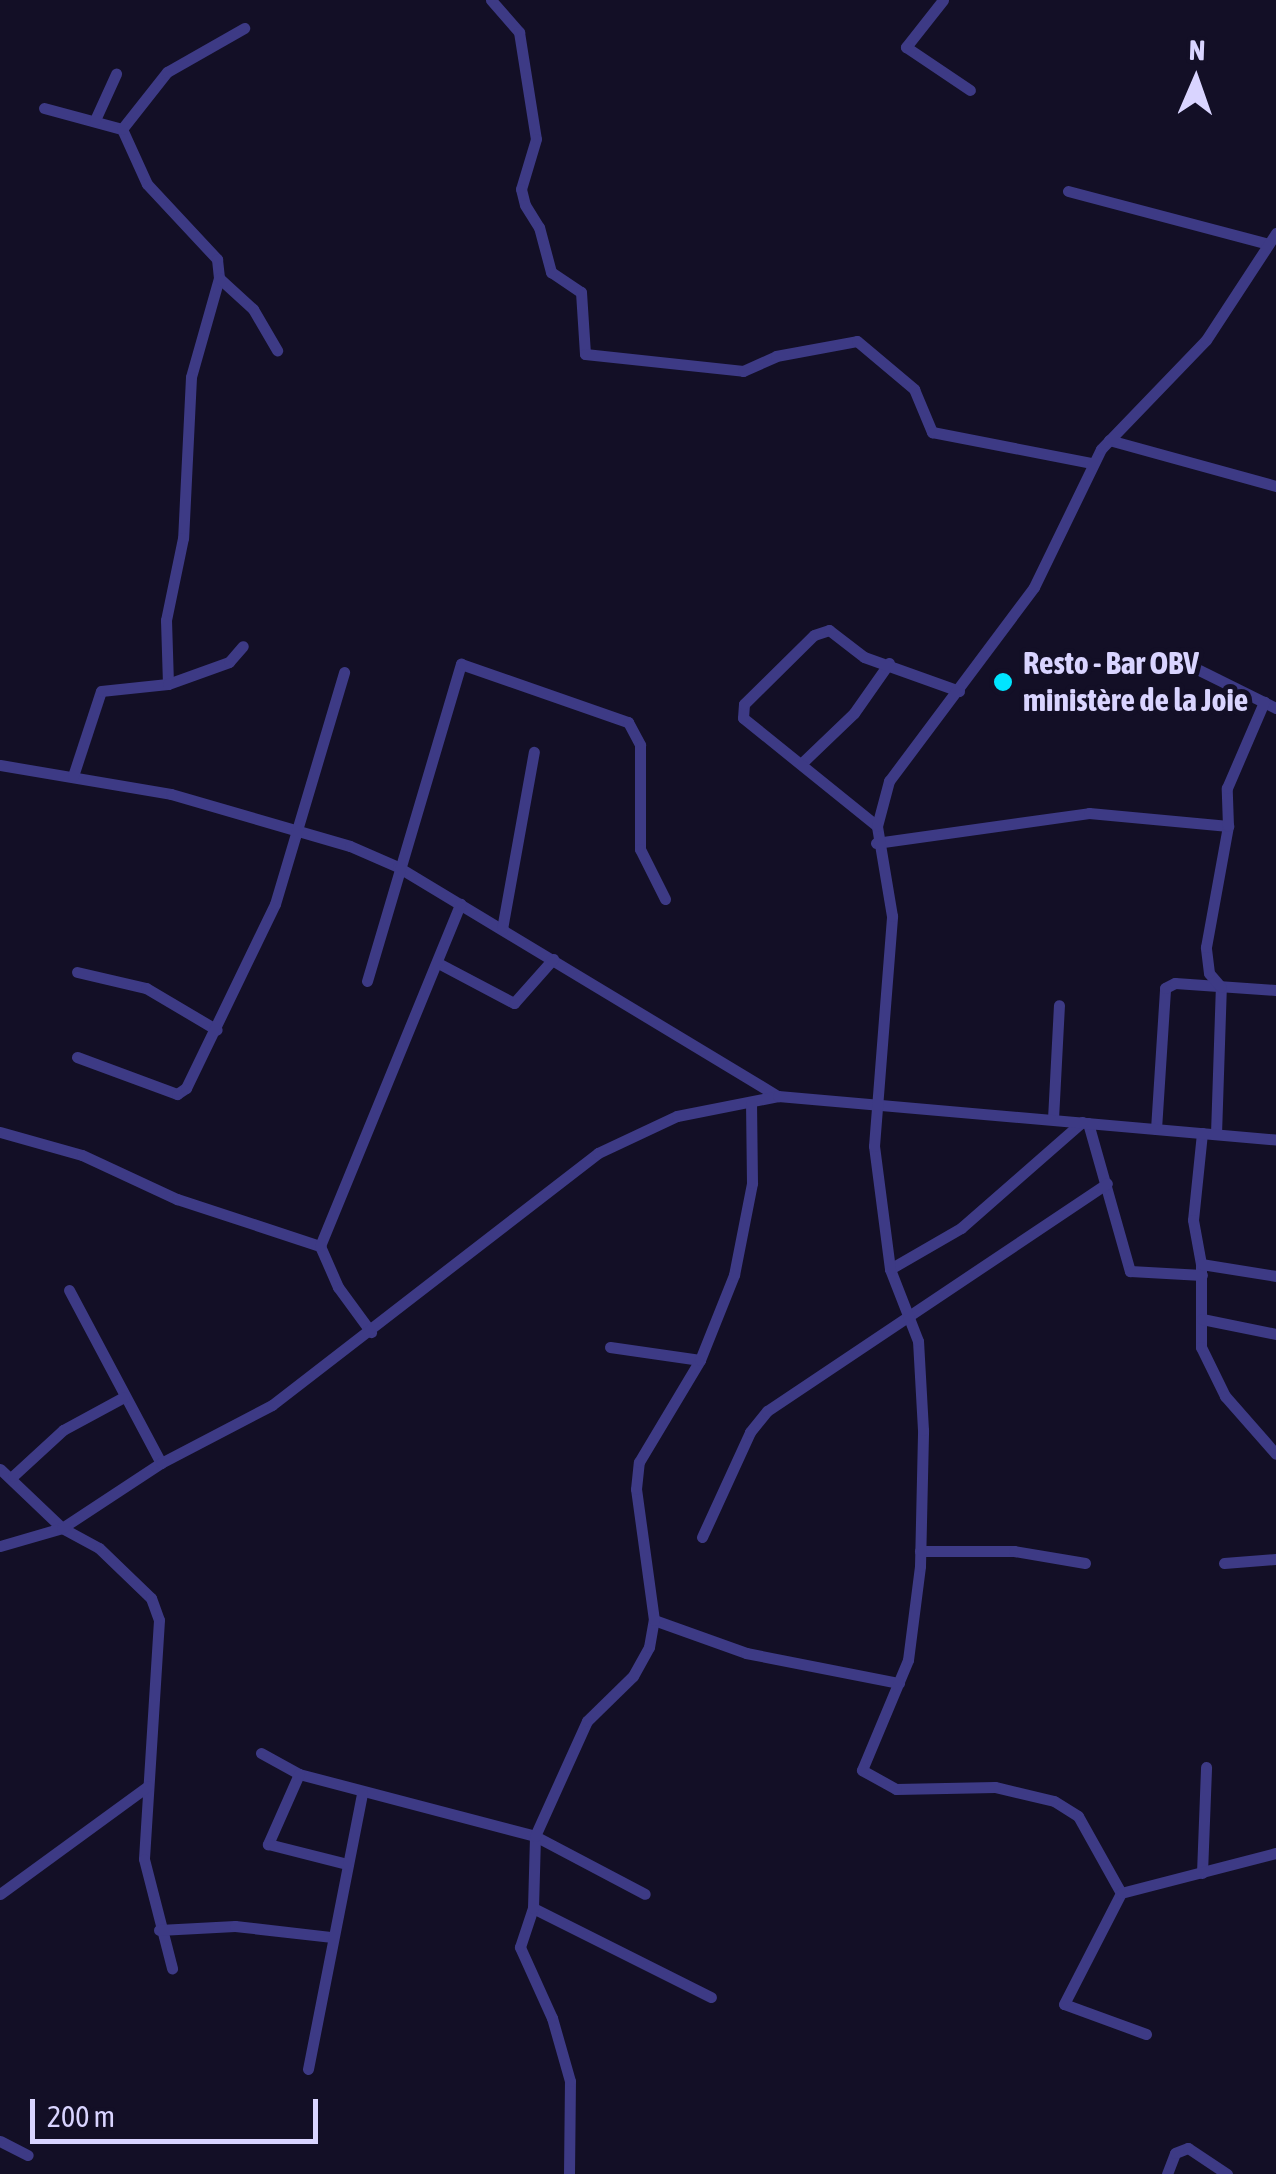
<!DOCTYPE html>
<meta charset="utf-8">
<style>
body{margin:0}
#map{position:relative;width:1276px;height:2174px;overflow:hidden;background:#130f26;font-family:"Asap Condensed",sans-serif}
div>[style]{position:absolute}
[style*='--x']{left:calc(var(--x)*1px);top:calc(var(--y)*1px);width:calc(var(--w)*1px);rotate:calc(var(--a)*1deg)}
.minor>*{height:11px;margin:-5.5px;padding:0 5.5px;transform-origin:5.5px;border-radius:5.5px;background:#3d3a85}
.dots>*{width:28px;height:28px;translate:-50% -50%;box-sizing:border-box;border:5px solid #130f26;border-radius:50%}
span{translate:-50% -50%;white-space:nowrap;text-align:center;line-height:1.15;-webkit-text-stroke:10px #130f26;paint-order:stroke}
.poi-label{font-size:32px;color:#d9d4ff;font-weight:700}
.left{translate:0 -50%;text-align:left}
.north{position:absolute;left:1146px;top:30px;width:100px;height:100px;-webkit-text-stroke:8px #130f26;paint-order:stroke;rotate:2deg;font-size:28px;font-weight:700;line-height:40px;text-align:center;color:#d9d4ff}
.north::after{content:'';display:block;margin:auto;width:35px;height:45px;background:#d9d4ff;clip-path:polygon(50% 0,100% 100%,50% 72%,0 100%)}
.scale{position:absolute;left:30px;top:2099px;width:288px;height:45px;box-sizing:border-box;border:5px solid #d9d4ff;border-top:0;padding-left:12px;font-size:30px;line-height:35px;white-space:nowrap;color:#d9d4ff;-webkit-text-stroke:8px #130f26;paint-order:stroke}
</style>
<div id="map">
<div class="minor">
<i style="--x:491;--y:0;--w:43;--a:48.8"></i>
<i style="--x:519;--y:32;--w:108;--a:81"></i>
<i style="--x:536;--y:139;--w:52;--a:106.7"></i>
<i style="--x:521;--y:189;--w:16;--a:76"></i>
<i style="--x:525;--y:205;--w:26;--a:58"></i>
<i style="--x:539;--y:227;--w:47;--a:75.1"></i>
<i style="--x:551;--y:272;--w:36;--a:34"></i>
<i style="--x:581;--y:292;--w:62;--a:86.3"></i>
<i style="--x:585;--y:354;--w:159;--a:6.1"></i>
<i style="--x:743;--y:371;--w:36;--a:-24"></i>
<i style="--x:776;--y:356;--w:82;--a:-10.5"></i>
<i style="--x:857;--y:341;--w:75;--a:40.1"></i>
<i style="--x:914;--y:389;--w:47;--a:67.3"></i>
<i style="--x:932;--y:432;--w:163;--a:11"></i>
<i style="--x:943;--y:0;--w:60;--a:128.2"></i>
<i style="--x:906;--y:47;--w:77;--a:33.9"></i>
<i style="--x:44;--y:108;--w:81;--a:15.1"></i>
<i style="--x:122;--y:129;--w:60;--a:65.6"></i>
<i style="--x:147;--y:184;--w:103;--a:47"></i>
<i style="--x:217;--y:259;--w:19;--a:84"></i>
<i style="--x:219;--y:278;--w:103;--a:105.8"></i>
<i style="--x:191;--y:377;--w:161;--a:92.8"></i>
<i style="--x:183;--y:538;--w:84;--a:101.7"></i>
<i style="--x:166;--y:620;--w:64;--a:88.2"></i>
<i style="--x:95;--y:120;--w:51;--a:-65.5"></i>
<i style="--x:122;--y:129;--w:73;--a:-51.7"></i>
<i style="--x:167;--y:72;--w:89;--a:-29.7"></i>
<i style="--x:1068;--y:191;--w:207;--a:14.8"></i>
<i style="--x:219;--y:278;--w:46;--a:42.4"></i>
<i style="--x:253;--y:309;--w:48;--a:59.7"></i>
<i style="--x:1109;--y:440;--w:173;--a:15.4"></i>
<i style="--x:1197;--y:669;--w:88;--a:26.3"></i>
<i style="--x:804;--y:761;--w:69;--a:-43.8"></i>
<i style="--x:854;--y:713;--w:61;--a:-55"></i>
<i style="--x:0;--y:765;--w:173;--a:9.6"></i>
<i style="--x:171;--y:794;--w:186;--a:16.2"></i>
<i style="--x:350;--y:846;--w:52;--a:23.6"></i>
<i style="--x:398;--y:867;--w:444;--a:31.1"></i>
<i style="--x:73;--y:776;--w:89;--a:-71.8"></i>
<i style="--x:101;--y:691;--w:67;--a:-6"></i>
<i style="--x:168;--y:684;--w:65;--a:-19.8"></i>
<i style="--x:229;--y:662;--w:21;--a:-49"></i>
<i style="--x:877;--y:826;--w:172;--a:-141.1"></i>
<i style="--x:743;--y:718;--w:14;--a:-86"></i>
<i style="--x:744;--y:704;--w:98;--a:-44.6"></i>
<i style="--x:814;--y:635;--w:16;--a:-18"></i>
<i style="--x:829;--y:630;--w:44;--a:37.6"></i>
<i style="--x:864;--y:657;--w:101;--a:19.7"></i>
<i style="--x:876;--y:843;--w:215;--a:-8"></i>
<i style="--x:1089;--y:813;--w:140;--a:5.3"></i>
<i style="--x:502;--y:929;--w:180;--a:-79.8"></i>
<i style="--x:438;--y:963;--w:86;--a:27.8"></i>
<i style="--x:514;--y:1003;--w:59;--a:-48.4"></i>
<i style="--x:77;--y:972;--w:71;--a:13.1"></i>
<i style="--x:146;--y:988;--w:82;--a:30.6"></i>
<i style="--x:367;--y:981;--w:331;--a:-73.5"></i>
<i style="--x:461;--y:664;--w:177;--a:19.2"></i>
<i style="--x:628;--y:722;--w:26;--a:62"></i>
<i style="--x:640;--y:745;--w:104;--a:90"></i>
<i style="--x:640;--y:849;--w:56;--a:63.4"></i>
<i style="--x:77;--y:1057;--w:107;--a:20.3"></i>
<i style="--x:177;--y:1094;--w:11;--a:-34"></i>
<i style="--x:186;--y:1088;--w:204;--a:-64.2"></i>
<i style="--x:275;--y:904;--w:242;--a:-73.4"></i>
<i style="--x:1053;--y:1119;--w:114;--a:-87"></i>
<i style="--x:1088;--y:1123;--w:154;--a:74.2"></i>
<i style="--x:1130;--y:1271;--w:72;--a:3.2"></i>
<i style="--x:1156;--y:1129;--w:141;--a:-86.3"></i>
<i style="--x:1165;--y:988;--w:11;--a:-27"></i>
<i style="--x:1175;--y:983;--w:101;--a:4"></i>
<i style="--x:0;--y:1132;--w:85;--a:15.7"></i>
<i style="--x:82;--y:1155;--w:105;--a:24.9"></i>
<i style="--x:177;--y:1199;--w:151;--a:18.2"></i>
<i style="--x:320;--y:1246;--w:45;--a:66.3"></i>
<i style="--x:338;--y:1287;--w:56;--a:53.7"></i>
<i style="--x:1202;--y:1133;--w:87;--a:95.9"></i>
<i style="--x:1193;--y:1220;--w:45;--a:79.7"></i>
<i style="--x:1201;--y:1264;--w:83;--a:90"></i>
<i style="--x:1201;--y:1347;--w:55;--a:63.9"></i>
<i style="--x:1225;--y:1396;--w:77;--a:48.7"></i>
<i style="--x:1216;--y:1134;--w:147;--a:-88.1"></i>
<i style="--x:1221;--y:987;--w:18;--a:-131"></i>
<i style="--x:1209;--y:973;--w:26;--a:-97"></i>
<i style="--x:1206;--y:947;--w:123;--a:-79.7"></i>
<i style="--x:1228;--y:826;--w:38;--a:-92"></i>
<i style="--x:1227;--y:788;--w:94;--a:-66.7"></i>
<i style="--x:320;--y:1246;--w:370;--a:-67.7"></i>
<i style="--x:1201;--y:1264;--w:76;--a:9.1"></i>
<i style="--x:890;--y:1269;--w:82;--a:-30"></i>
<i style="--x:961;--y:1228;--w:161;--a:-41.2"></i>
<i style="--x:69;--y:1290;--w:196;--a:62"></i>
<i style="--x:1202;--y:1319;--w:76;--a:11.5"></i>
<i style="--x:610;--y:1347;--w:91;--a:8.2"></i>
<i style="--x:0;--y:1469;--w:86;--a:43.6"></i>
<i style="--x:62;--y:1528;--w:42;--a:28.4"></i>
<i style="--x:99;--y:1548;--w:72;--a:43.9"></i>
<i style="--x:151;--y:1598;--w:23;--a:70"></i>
<i style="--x:159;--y:1620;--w:239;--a:93.6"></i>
<i style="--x:144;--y:1859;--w:113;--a:75.6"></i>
<i style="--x:13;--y:1476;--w:68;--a:-42.6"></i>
<i style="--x:63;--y:1430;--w:69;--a:-28.4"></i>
<i style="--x:702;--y:1537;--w:115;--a:-65.4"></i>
<i style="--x:750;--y:1432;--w:27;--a:-51"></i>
<i style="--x:767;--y:1411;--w:409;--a:-33.8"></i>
<i style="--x:0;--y:1546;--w:65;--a:-16.2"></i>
<i style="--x:62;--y:1528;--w:118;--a:-33.3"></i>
<i style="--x:161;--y:1463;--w:125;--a:-27.6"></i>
<i style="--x:272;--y:1405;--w:412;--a:-37.7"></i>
<i style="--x:598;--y:1153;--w:87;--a:-25.1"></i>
<i style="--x:677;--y:1116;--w:103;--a:-11.2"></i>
<i style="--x:778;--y:1096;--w:500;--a:5"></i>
<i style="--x:920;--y:1551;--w:94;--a:0"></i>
<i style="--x:1014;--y:1551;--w:72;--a:9.6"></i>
<i style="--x:1224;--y:1563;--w:52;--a:-4.4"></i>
<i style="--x:654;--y:1620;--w:98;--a:19.7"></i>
<i style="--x:746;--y:1653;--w:156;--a:11.1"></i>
<i style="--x:261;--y:1753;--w:43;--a:28.9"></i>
<i style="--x:299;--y:1774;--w:244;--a:14.7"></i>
<i style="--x:535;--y:1836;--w:124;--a:27.8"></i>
<i style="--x:299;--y:1774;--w:77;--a:113.9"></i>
<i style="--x:268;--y:1844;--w:81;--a:14.2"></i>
<i style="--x:1202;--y:1873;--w:106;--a:-87.8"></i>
<i style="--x:1121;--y:1893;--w:88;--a:-119.2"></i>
<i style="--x:1078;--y:1816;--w:28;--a:-148"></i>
<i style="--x:1054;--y:1801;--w:61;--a:-166.7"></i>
<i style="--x:995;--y:1787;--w:99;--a:178.8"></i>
<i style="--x:896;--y:1789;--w:39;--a:-151"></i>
<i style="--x:862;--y:1770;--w:119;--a:-67.3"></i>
<i style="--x:908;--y:1660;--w:95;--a:-82.7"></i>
<i style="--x:920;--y:1566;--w:136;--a:-88.7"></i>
<i style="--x:923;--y:1430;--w:89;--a:-93.2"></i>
<i style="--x:918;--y:1341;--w:77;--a:-111.3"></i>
<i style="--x:890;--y:1269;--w:124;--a:-97.4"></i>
<i style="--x:874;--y:1146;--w:231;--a:-85.5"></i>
<i style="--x:892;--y:916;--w:91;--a:-99.5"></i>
<i style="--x:877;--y:826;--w:47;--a:-75.1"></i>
<i style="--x:889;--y:781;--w:242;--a:-53.2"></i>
<i style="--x:1034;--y:587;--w:153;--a:-64.1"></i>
<i style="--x:1101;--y:449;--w:151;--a:-46.1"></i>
<i style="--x:1206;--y:340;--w:128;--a:-56.8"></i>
<i style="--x:0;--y:1894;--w:183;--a:-36.1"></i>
<i style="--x:533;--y:1908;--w:199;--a:26.6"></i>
<i style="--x:159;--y:1930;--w:76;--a:-3"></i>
<i style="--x:235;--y:1926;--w:98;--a:6.5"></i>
<i style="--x:1146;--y:2034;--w:87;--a:-159.9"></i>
<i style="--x:1064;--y:2004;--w:125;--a:-62.8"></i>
<i style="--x:1121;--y:1893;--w:160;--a:-14.5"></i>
<i style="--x:308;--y:2069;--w:281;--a:-78.9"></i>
<i style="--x:0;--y:2141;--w:31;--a:27"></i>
<i style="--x:569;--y:2174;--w:93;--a:-89.4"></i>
<i style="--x:570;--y:2081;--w:66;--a:-105.9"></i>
<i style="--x:552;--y:2018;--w:78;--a:-114.3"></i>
<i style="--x:520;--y:1947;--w:41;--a:-71.6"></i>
<i style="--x:533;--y:1908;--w:72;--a:-88.4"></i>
<i style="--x:535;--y:1836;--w:126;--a:-65.7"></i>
<i style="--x:587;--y:1721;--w:64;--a:-44.4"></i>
<i style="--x:633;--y:1676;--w:33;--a:-61"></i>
<i style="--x:649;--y:1647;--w:27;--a:-80"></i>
<i style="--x:654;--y:1620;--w:132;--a:-97.8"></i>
<i style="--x:636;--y:1489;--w:27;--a:-84"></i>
<i style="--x:639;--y:1462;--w:119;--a:-59.1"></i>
<i style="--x:700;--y:1360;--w:92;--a:-68.2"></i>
<i style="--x:734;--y:1275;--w:94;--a:-78.9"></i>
<i style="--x:752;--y:1183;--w:80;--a:-90.7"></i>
<i style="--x:1167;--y:2174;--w:22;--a:-69"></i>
<i style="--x:1175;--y:2153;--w:14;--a:-21"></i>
<i style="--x:1188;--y:2148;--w:47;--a:33.7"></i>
</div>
<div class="dots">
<i style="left:1003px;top:682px;background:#00e5ff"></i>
</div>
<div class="poi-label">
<span class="left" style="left:1023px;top:682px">Resto - Bar OBV<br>ministère de la Joie</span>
</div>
<div class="north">N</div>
<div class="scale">200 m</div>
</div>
